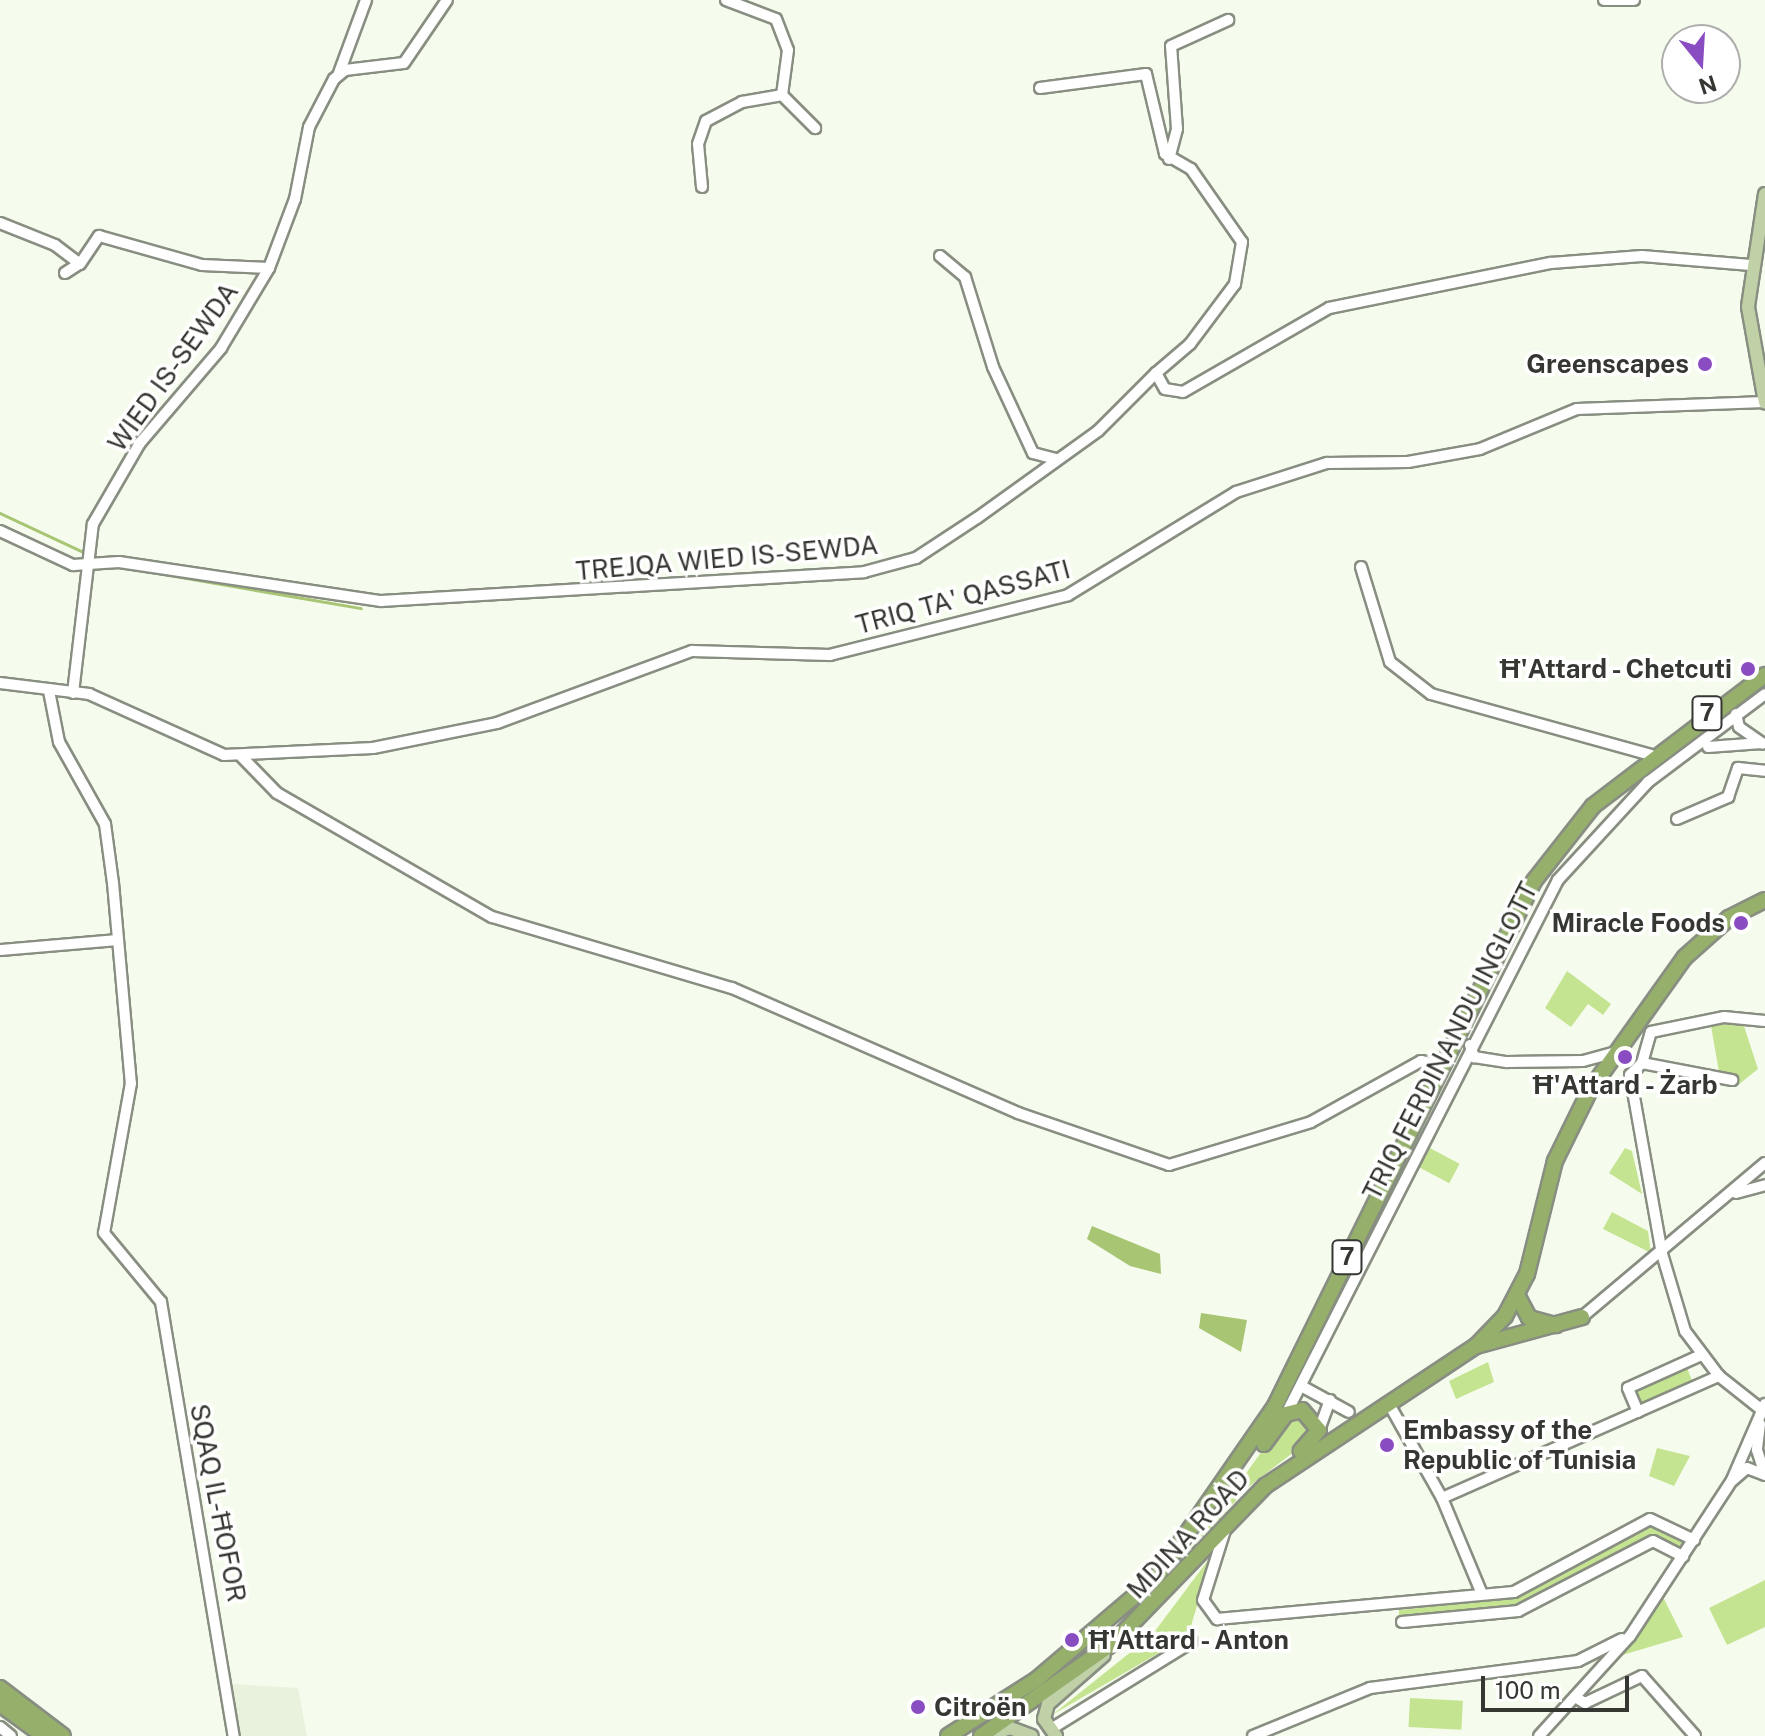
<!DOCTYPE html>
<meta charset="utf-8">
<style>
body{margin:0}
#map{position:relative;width:1765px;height:1736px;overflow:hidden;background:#f6fced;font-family:"Public Sans",sans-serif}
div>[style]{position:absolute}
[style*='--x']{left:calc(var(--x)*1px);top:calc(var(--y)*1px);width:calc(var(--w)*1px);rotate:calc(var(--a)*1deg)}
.built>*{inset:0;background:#e9f2dc}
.green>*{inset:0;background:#c5e492;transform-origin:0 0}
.water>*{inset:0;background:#a7c573}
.stream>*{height:3px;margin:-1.5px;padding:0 1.5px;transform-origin:1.5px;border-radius:1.5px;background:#a7c573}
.roads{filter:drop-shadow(2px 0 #888e81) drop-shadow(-2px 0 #888e81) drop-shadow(0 2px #888e81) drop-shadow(0 -2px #888e81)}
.minor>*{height:10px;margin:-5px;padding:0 5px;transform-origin:5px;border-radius:5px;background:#fff}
.major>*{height:12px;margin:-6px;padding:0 6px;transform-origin:6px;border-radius:6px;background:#c0d0a7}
.highway>*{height:14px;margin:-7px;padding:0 7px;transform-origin:7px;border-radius:7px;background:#96b06c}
.dots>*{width:22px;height:22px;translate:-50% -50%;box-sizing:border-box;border:4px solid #fff;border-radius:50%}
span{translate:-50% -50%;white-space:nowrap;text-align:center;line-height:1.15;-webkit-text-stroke:7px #fff;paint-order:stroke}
.shield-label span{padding:2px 6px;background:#fff;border:2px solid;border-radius:6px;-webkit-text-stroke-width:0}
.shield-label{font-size:24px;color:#353732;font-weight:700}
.poi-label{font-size:26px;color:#353732;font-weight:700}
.right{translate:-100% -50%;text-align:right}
.left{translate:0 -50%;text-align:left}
.street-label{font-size:26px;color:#353732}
.north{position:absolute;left:1661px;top:24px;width:80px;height:80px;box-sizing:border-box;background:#fff;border:2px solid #aeafad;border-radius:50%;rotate:162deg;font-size:22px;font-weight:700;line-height:32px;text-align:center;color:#353732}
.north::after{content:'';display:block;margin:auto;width:28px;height:36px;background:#8a4cc1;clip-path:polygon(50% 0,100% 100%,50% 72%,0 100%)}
.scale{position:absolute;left:1481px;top:1676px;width:148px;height:36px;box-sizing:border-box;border:4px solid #353732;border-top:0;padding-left:10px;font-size:24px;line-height:28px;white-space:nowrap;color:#353732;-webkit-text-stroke:6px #fff;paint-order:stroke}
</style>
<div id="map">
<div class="built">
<i style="clip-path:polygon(233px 1684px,298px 1688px,307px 1736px,239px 1736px)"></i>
</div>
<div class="green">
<i style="clip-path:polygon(1567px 971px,1611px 1004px,1603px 1015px,1588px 1004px,1571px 1027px,1545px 1008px)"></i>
<i style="clip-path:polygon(1743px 1023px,1758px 1069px,1738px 1085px,1733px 1074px,1719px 1072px,1711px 1026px)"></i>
<i style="left:1426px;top:1146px;width:38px;height:22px;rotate:28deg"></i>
<i style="clip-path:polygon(1625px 1148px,1632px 1151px,1642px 1194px,1609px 1173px)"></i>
<i style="clip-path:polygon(1612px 1212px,1648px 1231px,1651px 1253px,1603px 1229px)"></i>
<i style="clip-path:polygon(1488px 1362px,1494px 1382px,1456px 1399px,1449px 1381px)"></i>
<i style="left:1687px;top:1368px;width:16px;height:57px;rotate:68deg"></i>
<i style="clip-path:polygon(1301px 1415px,1313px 1433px,1307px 1442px,1247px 1488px,1180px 1565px,1283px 1422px)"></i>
<i style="clip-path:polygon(1657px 1448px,1690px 1456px,1674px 1486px,1649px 1476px)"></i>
<i style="clip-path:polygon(1651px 1524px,1683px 1541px,1680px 1547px,1652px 1534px,1519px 1606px,1399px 1618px,1399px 1610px,1517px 1598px)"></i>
<i style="clip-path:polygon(1212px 1555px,1188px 1636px,1052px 1715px,1152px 1635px)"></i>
<i style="clip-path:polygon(1765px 1580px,1765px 1627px,1727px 1645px,1709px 1608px)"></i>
<i style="clip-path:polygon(1663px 1597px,1683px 1637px,1619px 1656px,1646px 1623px)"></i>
<i style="left:1410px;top:1698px;width:53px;height:29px;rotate:3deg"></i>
</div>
<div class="water">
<i style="clip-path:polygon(1092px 1226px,1160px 1254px,1161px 1274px,1130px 1266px,1087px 1239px)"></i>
<i style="clip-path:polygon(1201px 1313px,1247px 1320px,1241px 1352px,1199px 1328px)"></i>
</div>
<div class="stream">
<i style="--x:0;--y:513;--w:108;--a:25.1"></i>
<i style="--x:140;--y:570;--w:224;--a:9.8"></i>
</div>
<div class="roads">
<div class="minor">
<i style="--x:726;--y:0;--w:53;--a:20.8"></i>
<i style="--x:776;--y:19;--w:33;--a:69"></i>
<i style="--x:788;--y:50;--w:45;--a:97.6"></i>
<i style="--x:782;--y:95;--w:47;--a:45"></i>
<i style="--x:1604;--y:0;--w:30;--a:0"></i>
<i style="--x:339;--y:73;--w:78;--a:-69.7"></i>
<i style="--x:1040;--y:88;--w:107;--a:-7.5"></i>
<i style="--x:1146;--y:74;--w:82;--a:76.6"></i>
<i style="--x:1165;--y:154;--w:30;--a:30"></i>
<i style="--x:1191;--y:169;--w:89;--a:55.1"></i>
<i style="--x:1242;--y:242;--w:43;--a:99.5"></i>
<i style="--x:1235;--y:284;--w:75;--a:126.9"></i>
<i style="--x:1190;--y:344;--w:45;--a:139.5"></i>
<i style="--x:1169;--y:159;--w:31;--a:-75"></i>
<i style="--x:1177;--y:129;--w:83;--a:-94.1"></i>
<i style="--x:1171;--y:46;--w:63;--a:-24.5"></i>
<i style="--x:702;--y:187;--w:43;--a:-95.3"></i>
<i style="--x:698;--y:144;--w:24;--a:-71"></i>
<i style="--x:706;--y:121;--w:41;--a:-27.8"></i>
<i style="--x:742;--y:102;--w:41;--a:-9.9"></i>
<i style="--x:0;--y:223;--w:59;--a:21.8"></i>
<i style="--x:55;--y:245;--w:31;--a:37"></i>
<i style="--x:80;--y:264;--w:34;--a:-56"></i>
<i style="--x:99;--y:236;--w:107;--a:15.7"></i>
<i style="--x:202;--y:265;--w:67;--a:2.6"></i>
<i style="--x:940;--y:256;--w:33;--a:40"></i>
<i style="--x:965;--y:277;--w:94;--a:72.7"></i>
<i style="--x:993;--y:367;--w:95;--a:65.1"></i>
<i style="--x:1033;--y:453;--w:23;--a:15"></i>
<i style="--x:65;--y:273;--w:17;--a:-33"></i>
<i style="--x:0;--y:531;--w:81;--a:25"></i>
<i style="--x:73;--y:565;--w:46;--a:-3.7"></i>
<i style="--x:119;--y:562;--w:265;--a:8.5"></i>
<i style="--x:381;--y:601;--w:484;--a:-3.4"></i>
<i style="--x:864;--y:572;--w:54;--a:-15.1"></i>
<i style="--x:916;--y:558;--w:73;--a:-33.3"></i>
<i style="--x:977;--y:518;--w:149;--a:-35.7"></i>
<i style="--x:1098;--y:431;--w:82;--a:-45"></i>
<i style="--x:1156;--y:373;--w:18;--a:61"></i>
<i style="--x:1165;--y:389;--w:18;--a:9"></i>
<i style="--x:1183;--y:392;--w:168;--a:-29.9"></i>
<i style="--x:1329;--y:308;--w:227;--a:-11.5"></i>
<i style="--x:1551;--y:263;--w:91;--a:-4.4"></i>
<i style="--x:1642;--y:256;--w:109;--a:4.7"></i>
<i style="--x:1361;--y:567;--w:99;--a:73"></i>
<i style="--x:1390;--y:662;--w:52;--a:38"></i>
<i style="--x:1431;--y:694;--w:228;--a:15.5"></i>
<i style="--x:0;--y:683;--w:90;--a:7"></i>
<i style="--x:89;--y:694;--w:148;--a:24.3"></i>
<i style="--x:224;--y:755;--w:149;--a:-2.7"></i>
<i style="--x:373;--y:748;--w:126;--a:-11.4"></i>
<i style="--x:497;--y:723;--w:208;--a:-20.3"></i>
<i style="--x:692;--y:651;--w:138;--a:1.7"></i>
<i style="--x:830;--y:655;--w:245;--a:-14.1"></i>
<i style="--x:1068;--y:595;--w:197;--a:-31.5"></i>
<i style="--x:1236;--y:492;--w:96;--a:-17.7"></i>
<i style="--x:1327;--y:463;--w:81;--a:-0.7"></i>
<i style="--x:1408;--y:462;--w:73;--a:-10.2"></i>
<i style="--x:1480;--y:449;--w:105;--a:-22.4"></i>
<i style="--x:1577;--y:409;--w:188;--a:-2.1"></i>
<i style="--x:49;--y:691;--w:52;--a:78.9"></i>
<i style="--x:59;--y:742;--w:94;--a:60.7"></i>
<i style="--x:105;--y:824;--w:60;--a:82.3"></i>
<i style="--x:113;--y:883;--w:201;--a:84.9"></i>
<i style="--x:131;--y:1083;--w:152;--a:100.2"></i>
<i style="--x:104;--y:1233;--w:89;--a:50.4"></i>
<i style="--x:161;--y:1302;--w:440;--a:80.5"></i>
<i style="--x:73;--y:693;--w:170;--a:-83.3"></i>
<i style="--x:93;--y:524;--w:94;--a:-59.9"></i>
<i style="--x:140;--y:443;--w:125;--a:-49.5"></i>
<i style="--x:221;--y:348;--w:93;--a:-59"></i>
<i style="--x:269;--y:268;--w:74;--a:-69.4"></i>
<i style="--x:295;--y:199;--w:73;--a:-79"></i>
<i style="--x:309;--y:127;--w:54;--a:-62.5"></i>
<i style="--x:334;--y:79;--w:14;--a:-39"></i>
<i style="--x:345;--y:70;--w:59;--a:-6.8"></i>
<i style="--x:404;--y:63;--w:76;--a:-55.7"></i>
<i style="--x:1736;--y:714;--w:13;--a:77"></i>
<i style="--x:1739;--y:727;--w:29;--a:35"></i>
<i style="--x:1708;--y:747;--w:54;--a:-4.2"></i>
<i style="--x:242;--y:757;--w:50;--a:45.8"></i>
<i style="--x:277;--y:793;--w:248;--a:30"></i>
<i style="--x:492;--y:917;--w:250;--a:16.5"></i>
<i style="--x:732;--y:988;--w:312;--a:23.6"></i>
<i style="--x:1018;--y:1113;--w:160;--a:19"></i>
<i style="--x:1169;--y:1165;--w:148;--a:-16.8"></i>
<i style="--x:1311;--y:1122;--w:126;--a:-29"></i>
<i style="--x:1421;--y:1061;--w:19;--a:12"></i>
<i style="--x:1677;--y:819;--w:56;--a:-23.3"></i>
<i style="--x:1728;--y:797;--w:31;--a:-71"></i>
<i style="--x:1738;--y:768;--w:27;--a:6"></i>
<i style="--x:0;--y:950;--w:116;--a:-4.9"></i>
<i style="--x:1470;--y:1045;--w:13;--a:72"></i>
<i style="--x:1474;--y:1057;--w:33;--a:9"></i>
<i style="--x:1507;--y:1062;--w:76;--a:-0.8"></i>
<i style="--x:1583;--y:1061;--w:34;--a:-15"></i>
<i style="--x:1642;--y:1063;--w:92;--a:10.7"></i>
<i style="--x:1736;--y:1193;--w:30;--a:-15"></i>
<i style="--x:1582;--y:1317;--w:239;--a:-40.1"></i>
<i style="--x:1303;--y:1387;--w:52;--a:28.5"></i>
<i style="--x:1389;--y:1404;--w:108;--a:60.6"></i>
<i style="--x:1442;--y:1498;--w:104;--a:67.4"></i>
<i style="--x:1762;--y:1410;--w:55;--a:-141.7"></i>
<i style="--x:1719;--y:1376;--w:56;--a:-127.1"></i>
<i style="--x:1685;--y:1331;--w:80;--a:-106.6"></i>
<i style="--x:1662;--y:1254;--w:182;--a:-100.1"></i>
<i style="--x:1630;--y:1075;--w:17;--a:-45"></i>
<i style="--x:1642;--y:1063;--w:32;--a:-74"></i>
<i style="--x:1651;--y:1032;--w:75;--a:-11.6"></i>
<i style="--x:1724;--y:1017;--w:41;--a:5.6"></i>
<i style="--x:1638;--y:1412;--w:26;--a:-113"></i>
<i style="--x:1628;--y:1388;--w:80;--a:-24.3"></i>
<i style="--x:1286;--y:1414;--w:599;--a:-63.01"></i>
<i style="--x:1558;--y:880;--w:133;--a:-47.4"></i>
<i style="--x:1648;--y:782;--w:146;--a:-36.9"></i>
<i style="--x:1760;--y:1424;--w:26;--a:97"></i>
<i style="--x:1757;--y:1450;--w:26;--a:72"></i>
<i style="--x:1319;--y:1430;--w:32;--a:-70"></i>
<i style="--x:1733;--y:1480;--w:18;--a:-41"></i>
<i style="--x:1747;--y:1468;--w:19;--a:21"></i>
<i style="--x:1442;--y:1498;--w:303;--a:-23.8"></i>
<i style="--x:1225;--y:1530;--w:73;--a:107.4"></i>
<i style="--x:1203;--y:1600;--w:24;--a:54"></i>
<i style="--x:1217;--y:1619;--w:298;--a:-5.2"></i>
<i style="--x:1514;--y:1592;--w:154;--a:-28.2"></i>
<i style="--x:1650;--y:1519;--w:49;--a:25.5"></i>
<i style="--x:1402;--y:1622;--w:117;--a:-5.4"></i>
<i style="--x:1518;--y:1611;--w:152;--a:-27.4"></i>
<i style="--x:1653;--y:1541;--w:34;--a:27"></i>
<i style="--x:1575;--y:1697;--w:12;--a:31"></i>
<i style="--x:1585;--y:1703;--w:63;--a:-25.3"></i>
<i style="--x:1642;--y:1676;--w:80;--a:48.5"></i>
<i style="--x:0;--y:1727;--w:14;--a:39"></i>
<i style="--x:1051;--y:1729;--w:166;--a:-31.7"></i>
<i style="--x:1253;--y:1736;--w:126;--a:-22.3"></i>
<i style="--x:1370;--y:1688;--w:210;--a:-7.4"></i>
<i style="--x:1578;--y:1661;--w:49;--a:-26.6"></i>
<i style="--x:1539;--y:1736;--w:135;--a:-47.7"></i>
<i style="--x:1630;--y:1636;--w:186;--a:-56.8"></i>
<i style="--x:1732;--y:1480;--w:83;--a:-66.5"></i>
</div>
<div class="major">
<i style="--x:1765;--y:194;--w:114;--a:98.6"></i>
<i style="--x:1748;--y:307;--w:97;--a:79.9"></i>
<i style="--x:988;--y:1736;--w:23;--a:-20"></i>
<i style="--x:1010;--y:1728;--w:23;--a:20"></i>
<i style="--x:1056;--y:1736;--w:21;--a:-125"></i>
<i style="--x:1044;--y:1719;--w:16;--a:-75"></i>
<i style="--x:1048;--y:1704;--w:74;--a:-41.2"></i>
</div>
<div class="highway">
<i style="--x:1517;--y:1295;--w:26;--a:62"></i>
<i style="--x:1529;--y:1318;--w:28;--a:15"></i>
<i style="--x:1476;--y:1346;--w:110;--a:-15.3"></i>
<i style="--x:1264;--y:1444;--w:37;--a:-54"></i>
<i style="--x:1286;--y:1414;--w:16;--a:-14"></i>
<i style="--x:1302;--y:1410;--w:26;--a:50"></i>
<i style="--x:1319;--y:1430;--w:28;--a:131"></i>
<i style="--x:0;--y:1688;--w:79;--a:37.3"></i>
<i style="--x:0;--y:1704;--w:54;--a:36"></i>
<i style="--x:948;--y:1736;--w:104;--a:-32.5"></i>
<i style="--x:1036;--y:1680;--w:157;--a:-40.4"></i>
<i style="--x:1156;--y:1578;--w:209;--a:-55.3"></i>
<i style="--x:1275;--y:1406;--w:585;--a:-63.74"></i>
<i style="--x:1534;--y:881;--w:95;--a:-51.8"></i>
<i style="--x:1593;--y:806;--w:216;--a:-37.3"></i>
<i style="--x:981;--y:1736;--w:161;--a:-35.2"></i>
<i style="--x:1113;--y:1643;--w:219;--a:-45.9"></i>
<i style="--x:1265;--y:1486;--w:253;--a:-33.6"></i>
<i style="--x:1476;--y:1346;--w:42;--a:-46"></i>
<i style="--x:1505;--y:1316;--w:47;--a:-62.4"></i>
<i style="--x:1527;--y:1274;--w:116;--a:-76.1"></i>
<i style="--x:1555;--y:1161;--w:79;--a:-63.8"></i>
<i style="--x:1590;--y:1090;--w:163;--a:-54.5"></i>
<i style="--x:1685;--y:957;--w:59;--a:-41.6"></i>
<i style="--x:1729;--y:918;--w:40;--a:-26.6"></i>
</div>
</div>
<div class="dots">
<i style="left:1705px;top:364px;background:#8a4cc1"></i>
<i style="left:1748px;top:669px;background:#8a4cc1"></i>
<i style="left:1741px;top:923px;background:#8a4cc1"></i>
<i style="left:1625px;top:1057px;background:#8a4cc1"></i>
<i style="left:1387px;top:1445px;background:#8a4cc1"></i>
<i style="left:1072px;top:1640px;background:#8a4cc1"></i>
<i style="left:918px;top:1707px;background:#8a4cc1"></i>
</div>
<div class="shield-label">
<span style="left:1707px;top:713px">7</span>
<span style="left:1347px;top:1257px">7</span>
</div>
<div class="poi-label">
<span class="right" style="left:1689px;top:364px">Greenscapes</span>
<span class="right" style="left:1732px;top:669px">Ħ'Attard - Chetcuti</span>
<span class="right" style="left:1725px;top:923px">Miracle Foods</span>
<span style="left:1625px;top:1085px">Ħ'Attard - Żarb</span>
<span class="left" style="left:1403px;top:1445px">Embassy of the<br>Republic of Tunisia</span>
<span class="left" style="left:1088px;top:1640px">Ħ'Attard - Anton</span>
<span class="left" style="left:934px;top:1707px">Citroën</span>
</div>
<div class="street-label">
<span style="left:173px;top:367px;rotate:-54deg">WIED IS-SEWDA</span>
<span style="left:727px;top:558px;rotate:-5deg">TREJQA WIED IS-SEWDA</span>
<span style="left:963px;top:597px;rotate:-15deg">TRIQ TA' QASSATI</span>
<span style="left:1450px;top:1041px;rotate:-63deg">TRIQ FERDINANDU INGLOTT</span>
<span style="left:218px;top:1503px;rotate:79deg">SQAQ IL-ĦOFOR</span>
<span style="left:1188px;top:1534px;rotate:-47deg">MDINA ROAD</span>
</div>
<div class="north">N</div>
<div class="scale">100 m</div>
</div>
